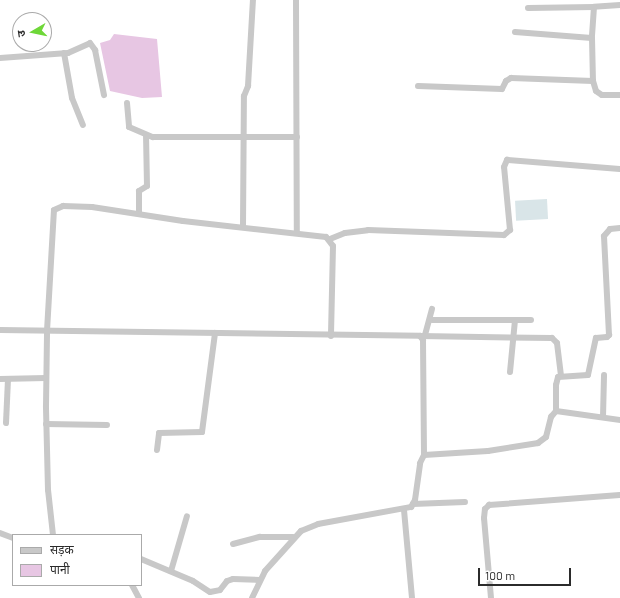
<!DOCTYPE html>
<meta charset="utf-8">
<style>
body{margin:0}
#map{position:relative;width:620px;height:598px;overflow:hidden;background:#fff;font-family:Barlow,"Noto Sans Devanagari",sans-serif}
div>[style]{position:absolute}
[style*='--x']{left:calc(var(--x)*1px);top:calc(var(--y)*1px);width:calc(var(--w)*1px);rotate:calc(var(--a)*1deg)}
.green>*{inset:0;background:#d9e5e8;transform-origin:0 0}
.water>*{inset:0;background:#e7c6e3}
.minor>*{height:6px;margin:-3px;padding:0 3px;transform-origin:3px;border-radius:3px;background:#c8c8c8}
span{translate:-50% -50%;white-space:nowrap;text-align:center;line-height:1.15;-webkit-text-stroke:4px #fff;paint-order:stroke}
.legend{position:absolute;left:12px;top:534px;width:130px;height:52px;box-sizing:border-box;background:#fff;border:1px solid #aaa;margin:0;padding:5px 7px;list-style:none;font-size:12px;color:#2b2b2b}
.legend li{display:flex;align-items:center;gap:8px;height:20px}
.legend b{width:20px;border:1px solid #aaa}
.north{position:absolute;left:12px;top:12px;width:40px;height:40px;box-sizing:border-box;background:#fff;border:1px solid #aaa;border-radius:50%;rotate:261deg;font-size:11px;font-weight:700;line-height:16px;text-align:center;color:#2b2b2b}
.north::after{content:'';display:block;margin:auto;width:14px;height:18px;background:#6ed738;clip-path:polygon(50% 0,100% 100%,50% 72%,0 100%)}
.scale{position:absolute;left:478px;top:568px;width:93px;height:18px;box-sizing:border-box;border:2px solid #2b2b2b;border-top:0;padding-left:5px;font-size:12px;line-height:14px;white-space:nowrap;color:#2b2b2b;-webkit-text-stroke:3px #fff;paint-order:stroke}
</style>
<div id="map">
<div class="green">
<i style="left:547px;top:199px;width:20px;height:32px;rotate:87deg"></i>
</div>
<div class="water">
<i style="clip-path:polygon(114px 34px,157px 39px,162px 97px,142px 98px,110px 91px,100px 43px,110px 40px)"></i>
</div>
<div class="minor">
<i style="--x:296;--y:0;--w:233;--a:89.8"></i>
<i style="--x:620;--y:5;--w:26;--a:176"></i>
<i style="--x:594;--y:7;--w:31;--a:94"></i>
<i style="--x:592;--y:38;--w:43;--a:88.7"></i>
<i style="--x:593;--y:81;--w:10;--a:73"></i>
<i style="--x:596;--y:91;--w:7;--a:34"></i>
<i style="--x:602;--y:95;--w:18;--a:0"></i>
<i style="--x:528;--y:8;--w:66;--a:-0.9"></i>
<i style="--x:515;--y:32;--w:77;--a:4.5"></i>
<i style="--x:64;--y:53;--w:46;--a:79.9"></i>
<i style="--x:72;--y:98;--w:29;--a:68"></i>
<i style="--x:0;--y:58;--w:68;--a:-4.2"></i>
<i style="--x:68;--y:53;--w:24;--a:-24"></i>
<i style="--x:90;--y:43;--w:9;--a:54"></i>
<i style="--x:95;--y:50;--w:46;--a:78.7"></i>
<i style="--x:418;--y:86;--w:84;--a:2"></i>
<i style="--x:502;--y:89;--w:9;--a:-63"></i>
<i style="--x:506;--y:81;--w:6;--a:-31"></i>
<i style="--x:511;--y:78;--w:82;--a:2.1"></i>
<i style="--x:127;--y:103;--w:24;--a:85"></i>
<i style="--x:129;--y:127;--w:26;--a:23"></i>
<i style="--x:153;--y:137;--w:144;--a:0"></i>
<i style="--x:139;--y:214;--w:23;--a:-90"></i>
<i style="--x:139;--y:191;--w:9;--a:-32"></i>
<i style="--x:147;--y:186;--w:50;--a:-91.1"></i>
<i style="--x:243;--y:227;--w:131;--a:-89.6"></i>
<i style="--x:244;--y:96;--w:11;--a:-68"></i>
<i style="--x:248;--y:86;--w:86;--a:-86.7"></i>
<i style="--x:330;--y:239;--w:16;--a:-22"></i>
<i style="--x:345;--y:233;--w:23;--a:-7"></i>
<i style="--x:368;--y:230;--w:136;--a:2.1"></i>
<i style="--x:504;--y:235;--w:8;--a:-40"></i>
<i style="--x:510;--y:230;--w:63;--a:-95.4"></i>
<i style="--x:504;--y:167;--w:8;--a:-67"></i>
<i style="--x:507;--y:160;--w:113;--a:4.6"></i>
<i style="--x:432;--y:320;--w:99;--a:0"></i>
<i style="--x:0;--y:330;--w:420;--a:0.8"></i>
<i style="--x:420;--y:336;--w:5;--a:53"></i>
<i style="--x:423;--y:340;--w:115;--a:89.5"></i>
<i style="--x:425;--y:335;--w:27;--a:-75"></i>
<i style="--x:420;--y:336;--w:132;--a:0.9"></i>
<i style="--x:552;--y:338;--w:7;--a:45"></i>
<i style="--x:557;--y:343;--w:32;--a:83"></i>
<i style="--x:510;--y:372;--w:52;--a:-84.5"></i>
<i style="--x:0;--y:379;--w:46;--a:-1.2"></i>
<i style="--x:556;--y:411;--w:26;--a:-90"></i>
<i style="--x:556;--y:385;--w:8;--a:-76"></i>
<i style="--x:558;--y:377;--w:30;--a:-4"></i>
<i style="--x:588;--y:375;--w:38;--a:-78"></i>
<i style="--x:596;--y:338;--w:11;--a:-5"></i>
<i style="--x:607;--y:337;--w:3;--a:-45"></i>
<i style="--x:609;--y:335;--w:99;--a:-92.9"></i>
<i style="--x:604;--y:236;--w:9;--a:-49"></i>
<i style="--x:610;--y:229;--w:10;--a:-6"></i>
<i style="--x:603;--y:417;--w:42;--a:-88.6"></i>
<i style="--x:6;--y:423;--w:44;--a:-87.4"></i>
<i style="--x:46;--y:424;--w:61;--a:0.9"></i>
<i style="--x:157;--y:450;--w:17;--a:-83"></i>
<i style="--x:159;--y:433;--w:43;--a:-1.3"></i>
<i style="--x:202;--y:432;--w:100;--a:-82.5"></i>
<i style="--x:413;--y:504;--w:52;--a:-2.2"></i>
<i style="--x:404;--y:510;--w:88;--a:84.8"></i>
<i style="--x:0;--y:533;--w:14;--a:21"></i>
<i style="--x:53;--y:535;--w:45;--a:-96.3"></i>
<i style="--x:48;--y:490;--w:84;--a:-91.4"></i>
<i style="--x:46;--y:406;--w:75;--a:-89.2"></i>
<i style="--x:47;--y:331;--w:121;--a:-86.7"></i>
<i style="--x:54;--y:210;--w:10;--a:-24"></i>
<i style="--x:63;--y:206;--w:29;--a:2"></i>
<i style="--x:92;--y:207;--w:92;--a:8.7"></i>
<i style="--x:183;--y:221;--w:144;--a:6.4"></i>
<i style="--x:326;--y:237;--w:11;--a:52"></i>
<i style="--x:333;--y:246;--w:90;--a:91.3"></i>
<i style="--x:233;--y:544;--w:28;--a:-15"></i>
<i style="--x:260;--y:537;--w:33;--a:0"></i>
<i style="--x:141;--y:559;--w:56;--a:22.9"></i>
<i style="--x:193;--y:581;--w:20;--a:33"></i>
<i style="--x:210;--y:592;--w:10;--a:-11"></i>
<i style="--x:220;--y:590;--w:11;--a:-52"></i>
<i style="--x:227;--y:581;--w:6;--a:-18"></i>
<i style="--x:233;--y:579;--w:27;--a:2"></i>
<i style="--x:171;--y:571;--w:57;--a:-73.8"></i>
<i style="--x:132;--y:585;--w:15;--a:62"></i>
<i style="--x:252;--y:598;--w:30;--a:-64"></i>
<i style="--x:265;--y:571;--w:54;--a:-48"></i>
<i style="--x:301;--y:531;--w:18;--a:-22"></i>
<i style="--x:318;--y:524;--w:95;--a:-10.4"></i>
<i style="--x:411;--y:507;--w:8;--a:-60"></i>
<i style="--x:415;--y:500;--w:37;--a:-82"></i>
<i style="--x:420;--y:463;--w:9;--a:-63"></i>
<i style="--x:424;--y:455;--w:64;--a:-3.6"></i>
<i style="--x:488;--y:451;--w:51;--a:-9.1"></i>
<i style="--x:538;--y:443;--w:10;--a:-37"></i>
<i style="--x:546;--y:437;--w:21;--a:-76"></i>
<i style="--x:551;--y:417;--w:8;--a:-50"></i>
<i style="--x:556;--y:411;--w:65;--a:8"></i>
<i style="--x:491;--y:598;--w:80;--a:-95"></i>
<i style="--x:484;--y:518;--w:9;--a:-84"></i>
<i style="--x:485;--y:509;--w:6;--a:-45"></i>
<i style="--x:489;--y:505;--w:131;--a:-4.4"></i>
</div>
<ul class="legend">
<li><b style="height:5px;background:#c8c8c8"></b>सड़क</li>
<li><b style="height:11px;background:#e7c6e3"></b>पानी</li>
</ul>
<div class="north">उ</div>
<div class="scale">100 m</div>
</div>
